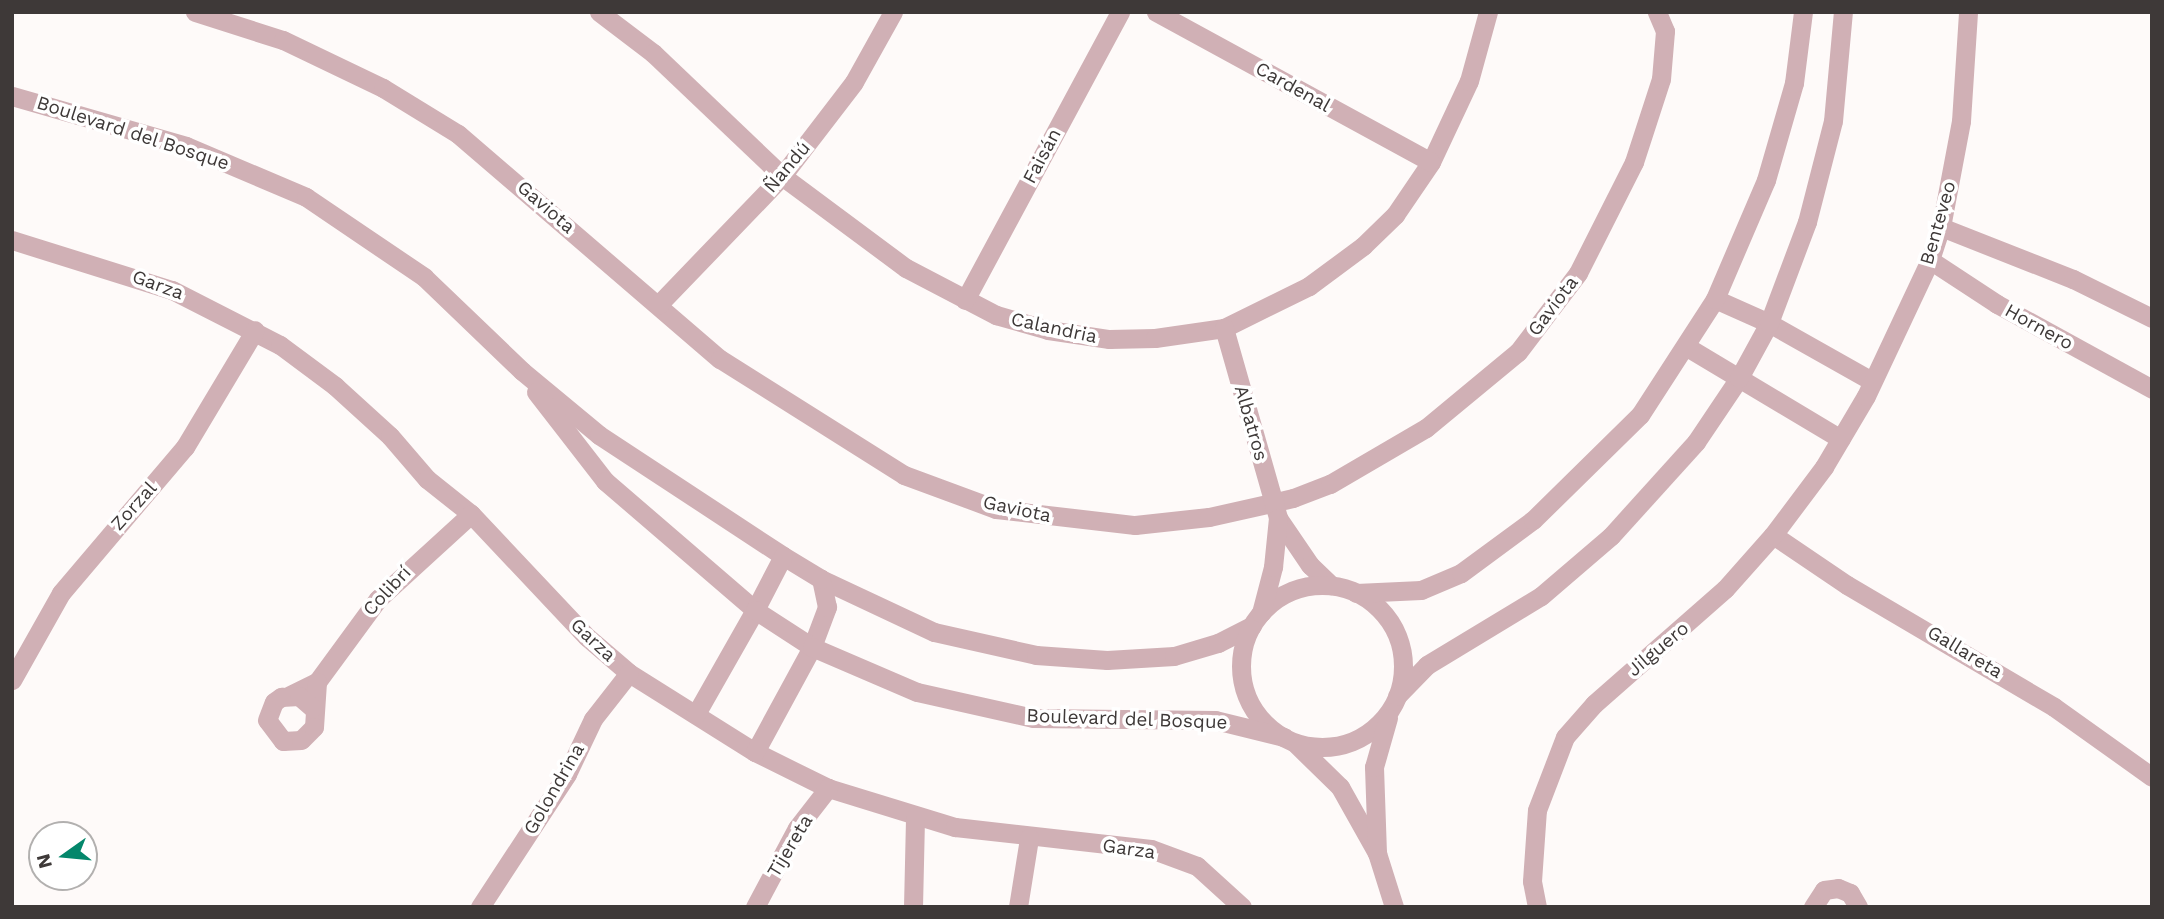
<!DOCTYPE html>
<meta charset="utf-8">
<style>
body{margin:0}
#map{position:relative;width:2164px;height:919px;overflow:hidden;background:#fefaf9;font-family:"Work Sans",sans-serif}
div>[style]{position:absolute}
[style*='--x']{left:calc(var(--x)*1px);top:calc(var(--y)*1px);width:calc(var(--w)*1px);rotate:calc(var(--a)*1deg)}
.minor>*{height:19px;margin:-9.5px;padding:0 9.5px;transform-origin:9.5px;border-radius:9.5px;background:#d0b0b5}
.minor>.ring{margin:-9.5px;padding:0;box-sizing:content-box;background:none;border:19px solid #d0b0b5;border-radius:50%}
span{translate:-50% -50%;white-space:nowrap;text-align:center;line-height:1.15;-webkit-text-stroke:7px #fff;paint-order:stroke}
.street-label{font-size:19px;color:#3e3938}
.frame{position:absolute;inset:0;border:14px solid #3e3938;pointer-events:none}
.north{position:absolute;left:28px;top:821px;width:70px;height:70px;box-sizing:border-box;background:#fff;border:2px solid #b2b0af;border-radius:50%;rotate:255deg;font-size:19px;font-weight:700;line-height:28px;text-align:center;color:#3e3938}
.north::after{content:'';display:block;margin:auto;width:24px;height:32px;background:#04876b;clip-path:polygon(50% 0,100% 100%,50% 72%,0 100%)}
</style>
<div id="map">
<div class="minor">
<i style="--x:195;--y:12;--w:92;--a:17.7"></i>
<i style="--x:283;--y:40;--w:111;--a:25.6"></i>
<i style="--x:383;--y:88;--w:88;--a:31.5"></i>
<i style="--x:458;--y:134;--w:345;--a:40.7"></i>
<i style="--x:720;--y:359;--w:218;--a:32.2"></i>
<i style="--x:904;--y:475;--w:98;--a:20.3"></i>
<i style="--x:996;--y:509;--w:140;--a:6.6"></i>
<i style="--x:1135;--y:525;--w:74;--a:-6.2"></i>
<i style="--x:1209;--y:517;--w:86;--a:-12.7"></i>
<i style="--x:1293;--y:498;--w:40;--a:-21"></i>
<i style="--x:1330;--y:484;--w:111;--a:-30.3"></i>
<i style="--x:1426;--y:428;--w:119;--a:-39.6"></i>
<i style="--x:1518;--y:352;--w:99;--a:-52.8"></i>
<i style="--x:1578;--y:273;--w:124;--a:-63.2"></i>
<i style="--x:1634;--y:162;--w:87;--a:-72"></i>
<i style="--x:1661;--y:79;--w:48;--a:-85.2"></i>
<i style="--x:1665;--y:31;--w:21;--a:-113"></i>
<i style="--x:599;--y:12;--w:68;--a:37.2"></i>
<i style="--x:653;--y:53;--w:178;--a:43.6"></i>
<i style="--x:782;--y:176;--w:154;--a:36.6"></i>
<i style="--x:906;--y:268;--w:102;--a:27.6"></i>
<i style="--x:996;--y:315;--w:54;--a:16.1"></i>
<i style="--x:1048;--y:330;--w:62;--a:8.4"></i>
<i style="--x:1109;--y:339;--w:46;--a:-1.2"></i>
<i style="--x:1155;--y:338;--w:70;--a:-8.2"></i>
<i style="--x:1224;--y:328;--w:95;--a:-26.3"></i>
<i style="--x:1309;--y:286;--w:67;--a:-36.5"></i>
<i style="--x:1363;--y:246;--w:45;--a:-44.1"></i>
<i style="--x:1395;--y:215;--w:64;--a:-55.8"></i>
<i style="--x:1431;--y:162;--w:89;--a:-64.9"></i>
<i style="--x:1469;--y:81;--w:72;--a:-74.6"></i>
<i style="--x:1156;--y:12;--w:313;--a:28.6"></i>
<i style="--x:12;--y:96;--w:181;--a:16"></i>
<i style="--x:186;--y:146;--w:130;--a:23"></i>
<i style="--x:306;--y:197;--w:143;--a:34.1"></i>
<i style="--x:424;--y:277;--w:136;--a:43.8"></i>
<i style="--x:522;--y:371;--w:100;--a:39.7"></i>
<i style="--x:599;--y:435;--w:220;--a:33.3"></i>
<i style="--x:1941;--y:227;--w:142;--a:21.5"></i>
<i style="--x:2073;--y:279;--w:88;--a:26.3"></i>
<i style="--x:12;--y:240;--w:168;--a:17.4"></i>
<i style="--x:172;--y:290;--w:121;--a:27"></i>
<i style="--x:280;--y:345;--w:69;--a:36.7"></i>
<i style="--x:335;--y:386;--w:74;--a:42.3"></i>
<i style="--x:390;--y:436;--w:57;--a:49.3"></i>
<i style="--x:427;--y:479;--w:56;--a:38.5"></i>
<i style="--x:471;--y:514;--w:169;--a:46.7"></i>
<i style="--x:587;--y:637;--w:55;--a:40.6"></i>
<i style="--x:629;--y:673;--w:149;--a:32.1"></i>
<i style="--x:755;--y:752;--w:81;--a:26.3"></i>
<i style="--x:828;--y:788;--w:133;--a:17.1"></i>
<i style="--x:955;--y:827;--w:197;--a:6.4"></i>
<i style="--x:1151;--y:849;--w:49;--a:20.3"></i>
<i style="--x:1197;--y:866;--w:61;--a:42.3"></i>
<i style="--x:1930;--y:260;--w:80;--a:33.3"></i>
<i style="--x:1997;--y:304;--w:177;--a:28.7"></i>
<i style="--x:1715;--y:299;--w:59;--a:24"></i>
<i style="--x:1769;--y:323;--w:118;--a:29.4"></i>
<i style="--x:965;--y:300;--w:327;--a:-61.7"></i>
<i style="--x:658;--y:305;--w:179;--a:-46.1"></i>
<i style="--x:782;--y:176;--w:118;--a:-52.5"></i>
<i style="--x:854;--y:82;--w:80;--a:-60.9"></i>
<i style="--x:1224;--y:328;--w:198;--a:74.1"></i>
<i style="--x:1278;--y:518;--w:57;--a:55.8"></i>
<i style="--x:1310;--y:565;--w:29;--a:44"></i>
<i style="--x:1687;--y:347;--w:179;--a:30.9"></i>
<i style="--x:536;--y:392;--w:113;--a:52.2"></i>
<i style="--x:605;--y:481;--w:198;--a:40.7"></i>
<i style="--x:755;--y:610;--w:120;--a:119.6"></i>
<i style="--x:1773;--y:535;--w:89;--a:34"></i>
<i style="--x:1847;--y:585;--w:240;--a:30.5"></i>
<i style="--x:2054;--y:707;--w:120;--a:35.5"></i>
<i style="--x:821;--y:579;--w:125;--a:25.1"></i>
<i style="--x:934;--y:632;--w:105;--a:12.7"></i>
<i style="--x:1036;--y:655;--w:71;--a:4"></i>
<i style="--x:1107;--y:660;--w:67;--a:-3.4"></i>
<i style="--x:1174;--y:656;--w:46;--a:-16.5"></i>
<i style="--x:1218;--y:643;--w:38;--a:-27"></i>
<i class="ring" style="left:1241px;top:585px;width:143px;height:143px"></i>
<i style="--x:1356;--y:593;--w:65;--a:-2.6"></i>
<i style="--x:1421;--y:590;--w:43;--a:-23"></i>
<i style="--x:1461;--y:573;--w:89;--a:-36.4"></i>
<i style="--x:1533;--y:520;--w:150;--a:-44.5"></i>
<i style="--x:1640;--y:415;--w:138;--a:-57.1"></i>
<i style="--x:1715;--y:299;--w:129;--a:-66.8"></i>
<i style="--x:1766;--y:180;--w:101;--a:-73.9"></i>
<i style="--x:1794;--y:83;--w:72;--a:-82.8"></i>
<i style="--x:1261;--y:613;--w:48;--a:-75.4"></i>
<i style="--x:1273;--y:567;--w:49;--a:-84.2"></i>
<i style="--x:12;--y:680;--w:100;--a:-60.6"></i>
<i style="--x:61;--y:593;--w:192;--a:-49.7"></i>
<i style="--x:185;--y:447;--w:136;--a:-59.1"></i>
<i style="--x:317;--y:682;--w:103;--a:-53.7"></i>
<i style="--x:378;--y:599;--w:126;--a:-42.4"></i>
<i style="--x:290;--y:695;--w:30;--a:-26"></i>
<i style="--x:317;--y:682;--w:45;--a:93.8"></i>
<i style="--x:314;--y:727;--w:18;--a:135"></i>
<i style="--x:301;--y:740;--w:18;--a:177"></i>
<i style="--x:283;--y:741;--w:26;--a:-127"></i>
<i style="--x:267;--y:720;--w:19;--a:-69"></i>
<i style="--x:274;--y:702;--w:9;--a:-36"></i>
<i style="--x:281;--y:697;--w:18;--a:-3"></i>
<i style="--x:299;--y:696;--w:18;--a:41"></i>
<i style="--x:1397;--y:696;--w:43;--a:-45.9"></i>
<i style="--x:1427;--y:665;--w:133;--a:-31.2"></i>
<i style="--x:1541;--y:596;--w:92;--a:-40.6"></i>
<i style="--x:1611;--y:536;--w:127;--a:-47.9"></i>
<i style="--x:1696;--y:442;--w:77;--a:-56.1"></i>
<i style="--x:1739;--y:378;--w:63;--a:-61.4"></i>
<i style="--x:1769;--y:323;--w:108;--a:-69.4"></i>
<i style="--x:1807;--y:222;--w:104;--a:-75.6"></i>
<i style="--x:1833;--y:121;--w:109;--a:-84.8"></i>
<i style="--x:1295;--y:743;--w:63;--a:44.4"></i>
<i style="--x:1340;--y:787;--w:76;--a:60.7"></i>
<i style="--x:1377;--y:853;--w:86;--a:-92"></i>
<i style="--x:1374;--y:767;--w:51;--a:-74.1"></i>
<i style="--x:755;--y:752;--w:119;--a:-61.5"></i>
<i style="--x:812;--y:647;--w:43;--a:-69.4"></i>
<i style="--x:827;--y:607;--w:29;--a:-102"></i>
<i style="--x:821;--y:579;--w:44;--a:-148.8"></i>
<i style="--x:783;--y:556;--w:61;--a:117.4"></i>
<i style="--x:755;--y:610;--w:68;--a:33"></i>
<i style="--x:812;--y:647;--w:114;--a:23.2"></i>
<i style="--x:917;--y:692;--w:119;--a:12.6"></i>
<i style="--x:1033;--y:718;--w:182;--a:0.6"></i>
<i style="--x:1215;--y:720;--w:71;--a:13.8"></i>
<i style="--x:1377;--y:853;--w:57;--a:72.5"></i>
<i style="--x:480;--y:907;--w:159;--a:-56.8"></i>
<i style="--x:567;--y:774;--w:61;--a:-64.7"></i>
<i style="--x:593;--y:719;--w:58;--a:-52"></i>
<i style="--x:755;--y:907;--w:89;--a:-62"></i>
<i style="--x:797;--y:828;--w:51;--a:-52.2"></i>
<i style="--x:913;--y:907;--w:90;--a:-88.7"></i>
<i style="--x:1018;--y:907;--w:70;--a:-80.9"></i>
<i style="--x:1537;--y:907;--w:26;--a:-101"></i>
<i style="--x:1532;--y:881;--w:71;--a:-86"></i>
<i style="--x:1537;--y:810;--w:78;--a:-69"></i>
<i style="--x:1565;--y:737;--w:44;--a:-48.7"></i>
<i style="--x:1594;--y:704;--w:174;--a:-41.3"></i>
<i style="--x:1725;--y:589;--w:72;--a:-48.4"></i>
<i style="--x:1773;--y:535;--w:85;--a:-53.1"></i>
<i style="--x:1824;--y:467;--w:82;--a:-59.4"></i>
<i style="--x:1866;--y:396;--w:150;--a:-64.8"></i>
<i style="--x:1930;--y:260;--w:35;--a:-72"></i>
<i style="--x:1941;--y:227;--w:108;--a:-79.3"></i>
<i style="--x:1961;--y:121;--w:109;--a:-86.3"></i>
<i style="--x:1813;--y:907;--w:20;--a:-57"></i>
<i style="--x:1824;--y:890;--w:14;--a:-8"></i>
<i style="--x:1838;--y:888;--w:13;--a:23"></i>
<i style="--x:1850;--y:893;--w:16;--a:60"></i>
</div>
<div class="street-label">
<span style="left:1293px;top:87px;rotate:29deg">Cardenal</span>
<span style="left:133px;top:133px;rotate:18deg">Boulevard del Bosque</span>
<span style="left:1042px;top:156px;rotate:-62deg">Faisán</span>
<span style="left:787px;top:167px;rotate:-50deg">Ñandú</span>
<span style="left:546px;top:207px;rotate:41deg">Gaviota</span>
<span style="left:1938px;top:223px;rotate:-74deg">Benteveo</span>
<span style="left:158px;top:285px;rotate:20deg">Garza</span>
<span style="left:1553px;top:306px;rotate:-53deg">Gaviota</span>
<span style="left:2039px;top:327px;rotate:29deg">Hornero</span>
<span style="left:1054px;top:328px;rotate:12deg">Calandria</span>
<span style="left:1251px;top:423px;rotate:74deg">Albatros</span>
<span style="left:134px;top:506px;rotate:-48deg">Zorzal</span>
<span style="left:1017px;top:509px;rotate:12deg">Gaviota</span>
<span style="left:387px;top:591px;rotate:-47deg">Colibrí</span>
<span style="left:593px;top:640px;rotate:43deg">Garza</span>
<span style="left:1658px;top:649px;rotate:-40deg">Jilguero</span>
<span style="left:1965px;top:652px;rotate:31deg">Gallareta</span>
<span style="left:1127px;top:719px;rotate:2deg">Boulevard del Bosque</span>
<span style="left:554px;top:789px;rotate:-60deg">Golondrina</span>
<span style="left:790px;top:846px;rotate:-59deg">Tijereta</span>
<span style="left:1129px;top:849px;rotate:8deg">Garza</span>
</div>
<div class="frame"></div>
<div class="north">N</div>
</div>
